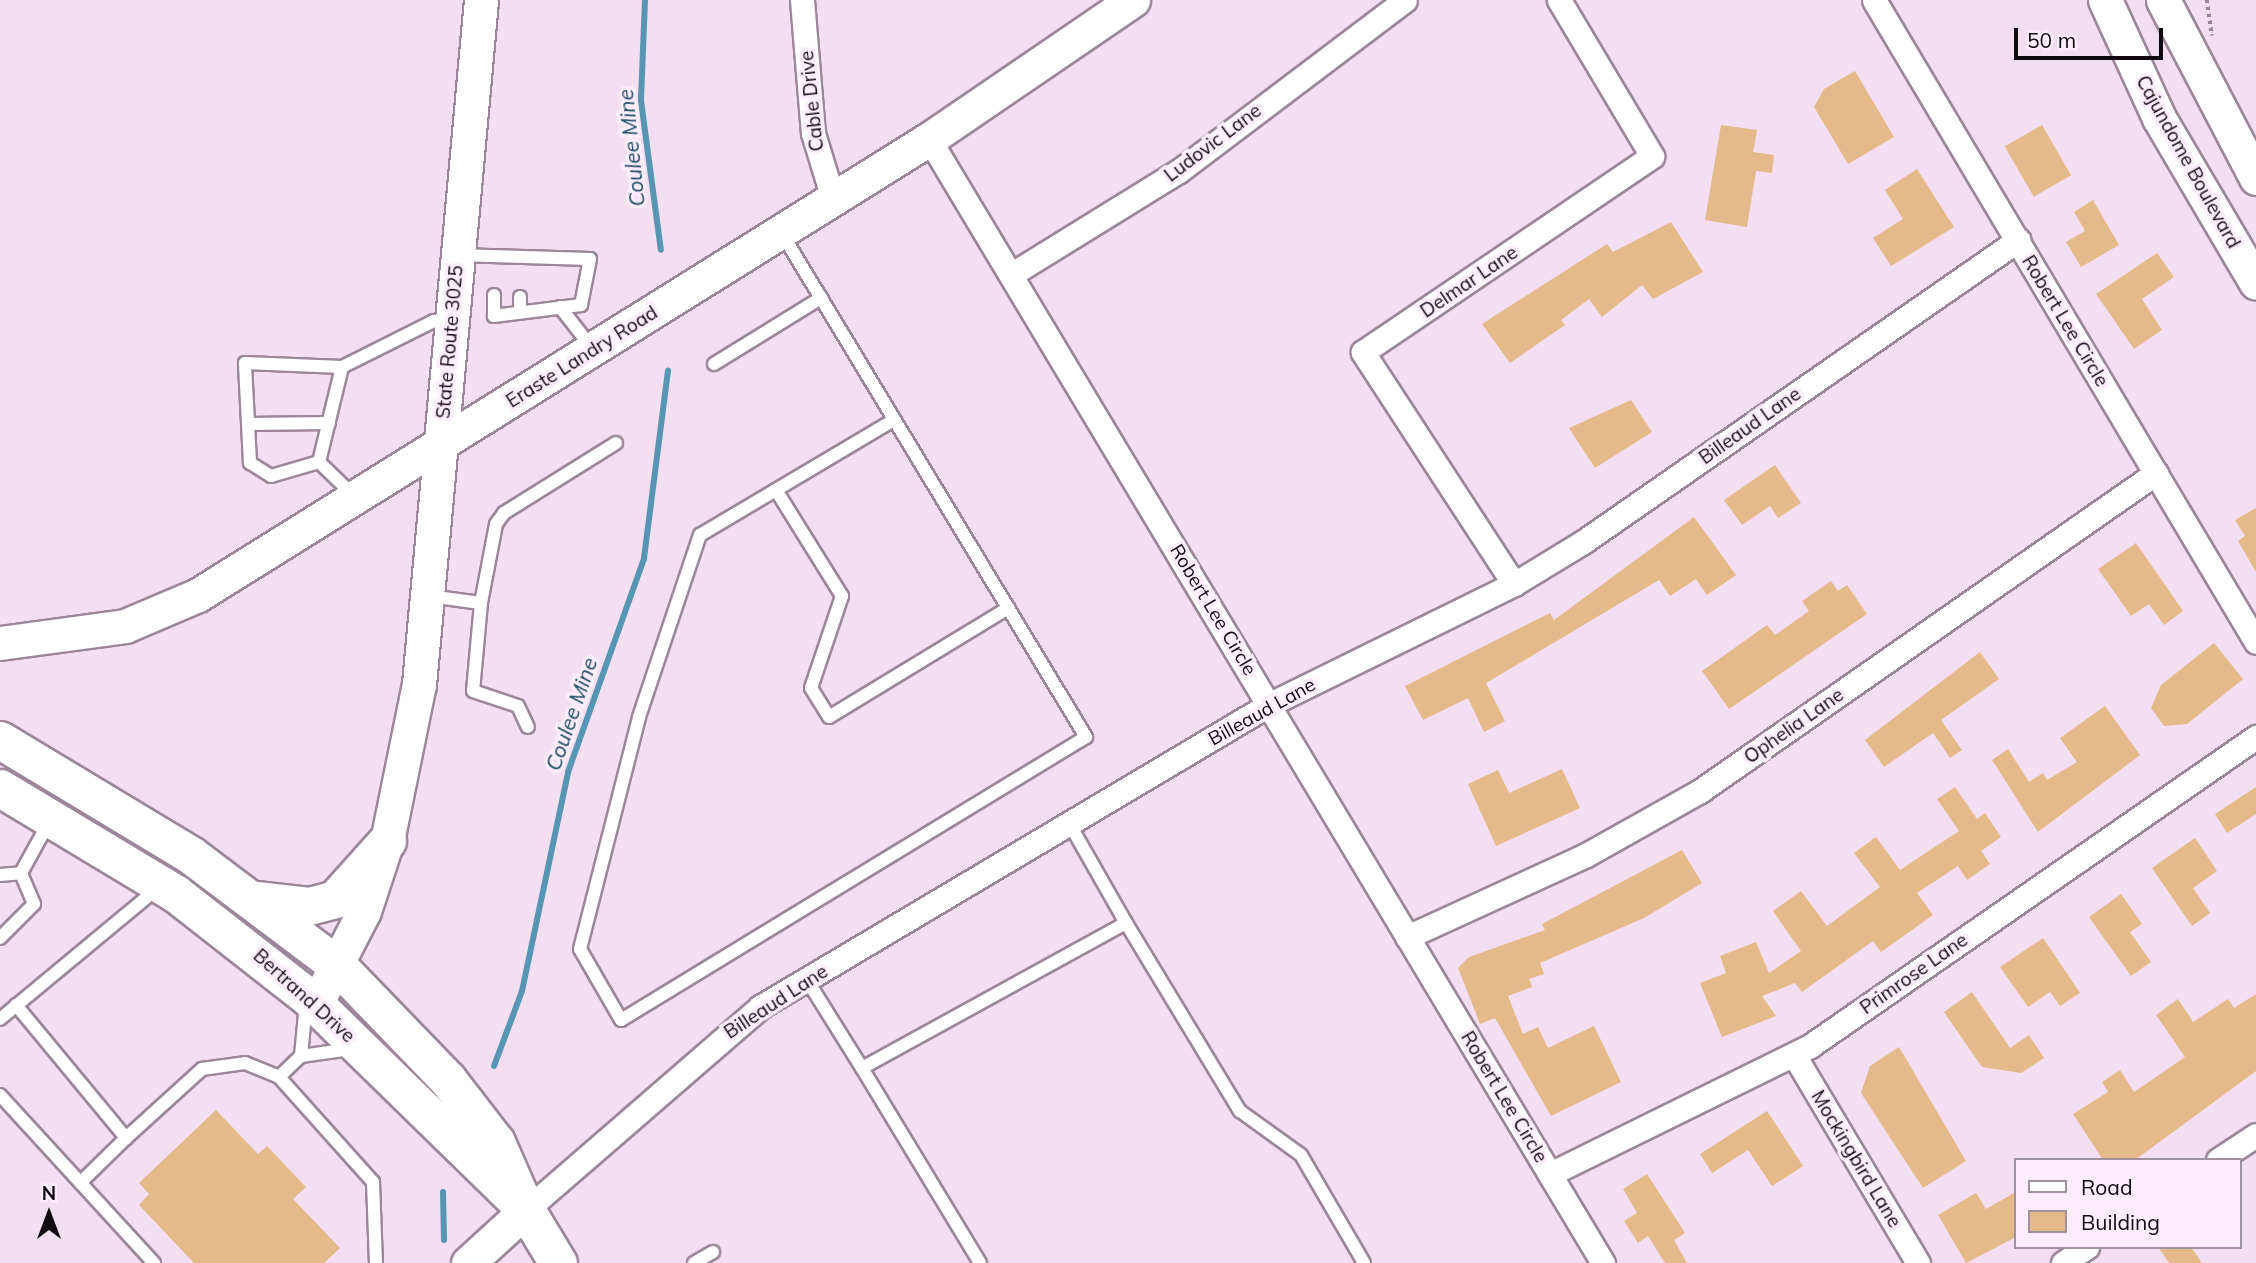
<!DOCTYPE html>
<style>
body{margin:0}
#map{position:relative;width:2256px;height:1263px;overflow:hidden;background:#f4def1;font-family:Mulish,sans-serif}
div>[style]{position:absolute}
[style*='--x']{left:calc(var(--x)*1px);top:calc(var(--y)*1px);width:calc(var(--w)*1px);rotate:calc(var(--a)*1deg)}
.stream>*{height:6px;margin:-3px;padding:0 3px;transform-origin:3px;border-radius:3px;background:#5795b4}
.building>*{inset:0;background:#e5ba8b;transform-origin:0 0}
.path>*{height:3.5px;margin-top:-1.75px;transform-origin:0;background:repeating-linear-gradient(90deg,#968694 0 3.5px,transparent 0 7px)}
.roads{filter:drop-shadow(2px 0 #9b8799) drop-shadow(-2px 0 #9b8799) drop-shadow(0 2px #9b8799) drop-shadow(0 -2px #9b8799)}
.lane>*{height:12px;margin:-6px;padding:0 6px;transform-origin:6px;border-radius:6px;background:#fff}
.street>*{height:23px;margin:-11.5px;padding:0 11.5px;transform-origin:11.5px;border-radius:11.5px;background:#fff}
.secondary>*{height:33px;margin:-16.5px;padding:0 16.5px;transform-origin:16.5px;border-radius:16.5px;background:#fff}
.primary>*{height:37px;margin:-18.5px;padding:0 18.5px;transform-origin:18.5px;border-radius:18.5px;background:#fff}
span{translate:-50% -50%;white-space:nowrap;text-align:center;line-height:1.15;-webkit-text-stroke:7px #feedfc;paint-order:stroke}
.street-label{font-size:19px;color:#100910}
.water-label{font-size:21px;color:#1a4c64;font-style:italic}
.legend{position:absolute;left:2014px;top:1158px;width:228px;height:91px;box-sizing:border-box;background:#feedfc;border:2px solid #9f929e;margin:0;padding:9px 12px;list-style:none;font-size:21px;color:#100910}
.legend li{display:flex;align-items:center;gap:14px;height:35px}
.legend b{width:35px;border:2px solid #9f929e}
.north{position:absolute;left:14px;top:1179px;width:70px;height:70px;-webkit-text-stroke:5px #feedfc;paint-order:stroke;rotate:0deg;font-size:19px;font-weight:700;line-height:28px;text-align:center;color:#100910}
.north::after{content:'';display:block;margin:auto;width:24px;height:32px;background:#100910;clip-path:polygon(50% 0,100% 100%,50% 72%,0 100%)}
.scale{position:absolute;left:2014px;top:28px;width:149px;height:32px;box-sizing:border-box;border:4px solid #100910;border-top:0;padding-left:9px;font-size:21px;line-height:24px;white-space:nowrap;color:#100910;-webkit-text-stroke:5px #feedfc;paint-order:stroke}
</style>
<div id="map">
<div class="stream">
<i style="--x:645;--y:0;--w:101;--a:92.3"></i>
<i style="--x:641;--y:101;--w:150;--a:82.4"></i>
<i style="--x:494;--y:1066;--w:80;--a:-69.5"></i>
<i style="--x:522;--y:991;--w:224;--a:-78.1"></i>
<i style="--x:568;--y:772;--w:227;--a:-70.4"></i>
<i style="--x:644;--y:558;--w:189;--a:-82.7"></i>
<i style="--x:443;--y:1192;--w:48;--a:88.8"></i>
</div>
<div class="building">
<i style="clip-path:polygon(1855px 71px,1894px 137px,1848px 164px,1814px 107px,1824px 89px)"></i>
<i style="clip-path:polygon(1721px 125px,1757px 130px,1753px 152px,1774px 155px,1772px 173px,1756px 171px,1747px 227px,1705px 220px)"></i>
<i style="left:2042px;top:125px;width:58px;height:43px;rotate:60deg"></i>
<i style="clip-path:polygon(1917px 169px,1954px 227px,1891px 266px,1873px 238px,1903px 219px,1885px 190px)"></i>
<i style="clip-path:polygon(2093px 200px,2119px 245px,2081px 267px,2066px 242px,2085px 231px,2074px 212px)"></i>
<i style="clip-path:polygon(1671px 222px,1703px 272px,1653px 299px,1642px 285px,1602px 317px,1589px 299px,1561px 320px,1565px 325px,1510px 363px,1482px 324px,1607px 244px,1613px 252px)"></i>
<i style="clip-path:polygon(2157px 253px,2174px 277px,2142px 299px,2162px 330px,2134px 349px,2096px 294px)"></i>
<i style="clip-path:polygon(1631px 400px,1652px 432px,1595px 468px,1569px 428px)"></i>
<i style="clip-path:polygon(1775px 465px,1801px 503px,1778px 518px,1770px 506px,1742px 525px,1724px 500px)"></i>
<i style="clip-path:polygon(2256px 508px,2256px 572px,2238px 541px,2245px 536px,2235px 520px)"></i>
<i style="clip-path:polygon(1694px 517px,1736px 575px,1707px 595px,1696px 579px,1670px 596px,1659px 580px,1486px 683px,1505px 721px,1484px 732px,1468px 698px,1423px 720px,1405px 686px,1550px 613px,1554px 620px)"></i>
<i style="clip-path:polygon(2136px 543px,2183px 611px,2164px 625px,2149px 604px,2131px 616px,2098px 569px)"></i>
<i style="clip-path:polygon(1831px 581px,1838px 591px,1847px 585px,1867px 614px,1729px 709px,1702px 671px,1767px 625px,1775px 635px,1809px 611px,1802px 601px)"></i>
<i style="clip-path:polygon(2214px 643px,2243px 679px,2187px 724px,2164px 726px,2151px 708px,2161px 685px)"></i>
<i style="clip-path:polygon(1980px 652px,1999px 679px,1941px 720px,1962px 750px,1950px 758px,1933px 733px,1884px 767px,1865px 740px)"></i>
<i style="clip-path:polygon(2105px 706px,2140px 755px,2038px 832px,1992px 760px,2008px 749px,2029px 782px,2043px 773px,2047px 780px,2077px 762px,2060px 738px)"></i>
<i style="clip-path:polygon(1562px 769px,1580px 808px,1496px 846px,1468px 784px,1498px 770px,1509px 793px)"></i>
<i style="clip-path:polygon(1955px 787px,1977px 819px,1985px 813px,2001px 837px,1981px 851px,1990px 864px,1967px 880px,1958px 866px,1917px 893px,1933px 915px,1881px 952px,1873px 941px,1802px 992px,1795px 983px,1762px 996px,1776px 1016px,1722px 1037px,1700px 983px,1726px 973px,1720px 956px,1756px 942px,1769px 973px,1801px 951px,1773px 911px,1801px 891px,1827px 926px,1880px 887px,1854px 853px,1876px 837px,1900px 870px,1959px 831px,1937px 799px)"></i>
<i style="clip-path:polygon(2256px 787px,2256px 814px,2227px 833px,2215px 814px)"></i>
<i style="clip-path:polygon(2195px 838px,2217px 871px,2193px 888px,2210px 913px,2192px 926px,2152px 868px)"></i>
<i style="clip-path:polygon(1682px 850px,1702px 883px,1644px 918px,1540px 963px,1544px 974px,1529px 979px,1532px 987px,1508px 996px,1523px 1034px,1538px 1027px,1548px 1048px,1594px 1026px,1621px 1082px,1551px 1116px,1495px 1018px,1480px 1024px,1458px 968px,1469px 957px,1545px 930px,1542px 924px)"></i>
<i style="clip-path:polygon(2121px 894px,2142px 924px,2130px 932px,2151px 962px,2131px 976px,2089px 917px)"></i>
<i style="clip-path:polygon(2043px 938px,2080px 993px,2060px 1006px,2050px 992px,2028px 1007px,2000px 967px)"></i>
<i style="clip-path:polygon(1972px 992px,2010px 1048px,2029px 1035px,2044px 1058px,2021px 1073px,1982px 1067px,1944px 1012px)"></i>
<i style="clip-path:polygon(2256px 994px,2256px 1071px,2135px 1160px,2103px 1160px,2073px 1114px,2108px 1092px,2102px 1082px,2120px 1070px,2134px 1092px,2185px 1057px,2156px 1015px,2178px 999px,2193px 1022px,2228px 999px,2234px 1008px)"></i>
<i style="clip-path:polygon(1899px 1047px,1966px 1161px,1923px 1188px,1861px 1093px,1870px 1066px)"></i>
<i style="clip-path:polygon(216px 1110px,258px 1154px,267px 1146px,306px 1187px,293px 1199px,340px 1248px,324px 1263px,194px 1263px,139px 1205px,149px 1194px,139px 1183px)"></i>
<i style="clip-path:polygon(1767px 1111px,1803px 1166px,1772px 1186px,1748px 1150px,1712px 1173px,1700px 1154px)"></i>
<i style="clip-path:polygon(1647px 1174px,1685px 1233px,1674px 1240px,1687px 1263px,1665px 1263px,1648px 1236px,1638px 1243px,1624px 1221px,1637px 1213px,1623px 1189px)"></i>
<i style="clip-path:polygon(2016px 1192px,2016px 1237px,1966px 1263px,1938px 1215px,1976px 1193px,1986px 1209px)"></i>
<i style="clip-path:polygon(2158px 1247px,2191px 1247px,2202px 1263px,2169px 1263px)"></i>
</div>
<div class="path">
<i style="--x:2207;--y:0;--w:36;--a:82"></i>
</div>
<div class="roads">
<div class="lane">
<i style="--x:781;--y:232;--w:590;--a:58.87"></i>
<i style="--x:1086;--y:737;--w:544;--a:148.68"></i>
<i style="--x:621;--y:1020;--w:82;--a:-120"></i>
<i style="--x:580;--y:949;--w:239;--a:-75.7"></i>
<i style="--x:639;--y:717;--w:192;--a:-71.5"></i>
<i style="--x:700;--y:535;--w:226;--a:-30.7"></i>
<i style="--x:457;--y:255;--w:133;--a:1.7"></i>
<i style="--x:590;--y:259;--w:47;--a:101.1"></i>
<i style="--x:581;--y:305;--w:88;--a:172.8"></i>
<i style="--x:494;--y:316;--w:21;--a:-90"></i>
<i style="--x:560;--y:307;--w:52;--a:52"></i>
<i style="--x:520;--y:312;--w:15;--a:-90"></i>
<i style="--x:714;--y:364;--w:126;--a:-31.7"></i>
<i style="--x:248;--y:424;--w:81;--a:-0.7"></i>
<i style="--x:319;--y:462;--w:98;--a:-76.4"></i>
<i style="--x:776;--y:490;--w:125;--a:58.1"></i>
<i style="--x:842;--y:596;--w:97;--a:108.6"></i>
<i style="--x:811;--y:688;--w:34;--a:58"></i>
<i style="--x:829;--y:717;--w:210;--a:-31.3"></i>
<i style="--x:353;--y:495;--w:47;--a:-135.9"></i>
<i style="--x:319;--y:462;--w:50;--a:163.7"></i>
<i style="--x:271;--y:476;--w:25;--a:-148"></i>
<i style="--x:250;--y:463;--w:100;--a:-92.9"></i>
<i style="--x:245;--y:363;--w:97;--a:2.4"></i>
<i style="--x:342;--y:367;--w:103;--a:-26.6"></i>
<i style="--x:434;--y:321;--w:17;--a:0"></i>
<i style="--x:429;--y:596;--w:52;--a:7.7"></i>
<i style="--x:481;--y:603;--w:88;--a:95.2"></i>
<i style="--x:473;--y:691;--w:47;--a:18.4"></i>
<i style="--x:518;--y:706;--w:23;--a:65"></i>
<i style="--x:481;--y:603;--w:80;--a:-79.2"></i>
<i style="--x:496;--y:524;--w:14;--a:-54"></i>
<i style="--x:504;--y:513;--w:132;--a:-32"></i>
<i style="--x:0;--y:875;--w:21;--a:-5"></i>
<i style="--x:1126;--y:923;--w:220;--a:58.8"></i>
<i style="--x:1240;--y:1111;--w:75;--a:35.8"></i>
<i style="--x:1301;--y:1155;--w:125;--a:59.7"></i>
<i style="--x:0;--y:938;--w:48;--a:-45"></i>
<i style="--x:34;--y:904;--w:34;--a:-113"></i>
<i style="--x:21;--y:873;--w:58;--a:-61.2"></i>
<i style="--x:807;--y:980;--w:104;--a:58"></i>
<i style="--x:862;--y:1068;--w:301;--a:-28.8"></i>
<i style="--x:1126;--y:923;--w:113;--a:-119.7"></i>
<i style="--x:16;--y:1005;--w:173;--a:50.4"></i>
<i style="--x:126;--y:1138;--w:64;--a:135.6"></i>
<i style="--x:0;--y:1019;--w:207;--a:-39.7"></i>
<i style="--x:301;--y:1056;--w:53;--a:-84.6"></i>
<i style="--x:862;--y:1068;--w:228;--a:58.8"></i>
<i style="--x:279;--y:1077;--w:30;--a:-44"></i>
<i style="--x:301;--y:1056;--w:50;--a:-8"></i>
<i style="--x:0;--y:1095;--w:228;--a:47.5"></i>
<i style="--x:126;--y:1138;--w:103;--a:-42.2"></i>
<i style="--x:202;--y:1069;--w:43;--a:-7.9"></i>
<i style="--x:245;--y:1063;--w:37;--a:22"></i>
<i style="--x:279;--y:1077;--w:141;--a:48.2"></i>
<i style="--x:373;--y:1182;--w:81;--a:87.9"></i>
<i style="--x:694;--y:1263;--w:22;--a:-30"></i>
</div>
<div class="street">
<i style="--x:802;--y:0;--w:133;--a:85.3"></i>
<i style="--x:813;--y:133;--w:69;--a:73.1"></i>
<i style="--x:1874;--y:0;--w:747;--a:59.25"></i>
<i style="--x:929;--y:139;--w:1311;--a:59.05"></i>
<i style="--x:1012;--y:274;--w:196;--a:-31.7"></i>
<i style="--x:1179;--y:171;--w:283;--a:-37.1"></i>
<i style="--x:1514;--y:584;--w:277;--a:-123.1"></i>
<i style="--x:1363;--y:352;--w:349;--a:-34.1"></i>
<i style="--x:1652;--y:156;--w:182;--a:-120.8"></i>
<i style="--x:1407;--y:937;--w:197;--a:-24.6"></i>
<i style="--x:1586;--y:855;--w:131;--a:-29.3"></i>
<i style="--x:1700;--y:791;--w:556;--a:-34.89"></i>
<i style="--x:1794;--y:1055;--w:242;--a:59.2"></i>
<i style="--x:2218;--y:1160;--w:45;--a:-33.3"></i>
<i style="--x:1550;--y:1174;--w:290;--a:-26.2"></i>
<i style="--x:1810;--y:1046;--w:543;--a:-34.72"></i>
<i style="--x:526;--y:1210;--w:310;--a:-40.9"></i>
<i style="--x:760;--y:1007;--w:593;--a:-30.72"></i>
<i style="--x:1270;--y:704;--w:272;--a:-26.2"></i>
<i style="--x:1514;--y:584;--w:81;--a:-31.3"></i>
<i style="--x:1583;--y:542;--w:530;--a:-34.77"></i>
<i style="--x:2063;--y:1263;--w:29;--a:-34"></i>
</div>
<div class="secondary">
<i style="--x:2105;--y:0;--w:130;--a:65.4"></i>
<i style="--x:2159;--y:118;--w:191;--a:59.5"></i>
<i style="--x:2163;--y:0;--w:201;--a:62.4"></i>
<i style="--x:0;--y:643;--w:126;--a:-7.7"></i>
<i style="--x:125;--y:626;--w:79;--a:-23"></i>
<i style="--x:198;--y:595;--w:862;--a:-31.96"></i>
<i style="--x:929;--y:139;--w:247;--a:-34.3"></i>
<i style="--x:316;--y:1004;--w:105;--a:-62.7"></i>
<i style="--x:364;--y:911;--w:74;--a:-71.8"></i>
<i style="--x:387;--y:841;--w:160;--a:-78.5"></i>
<i style="--x:419;--y:684;--w:687;--a:-84.82"></i>
<i style="--x:468;--y:1263;--w:79;--a:-42.4"></i>
</div>
<div class="primary">
<i style="--x:0;--y:740;--w:224;--a:31.1"></i>
<i style="--x:192;--y:856;--w:183;--a:37"></i>
<i style="--x:338;--y:966;--w:158;--a:46"></i>
<i style="--x:448;--y:1080;--w:78;--a:52.3"></i>
<i style="--x:496;--y:1142;--w:60;--a:66.4"></i>
<i style="--x:0;--y:788;--w:204;--a:31"></i>
<i style="--x:175;--y:893;--w:167;--a:38"></i>
<i style="--x:307;--y:996;--w:306;--a:44.3"></i>
<i style="--x:526;--y:1210;--w:62;--a:58.9"></i>
<i style="--x:258;--y:900;--w:51;--a:6.7"></i>
<i style="--x:309;--y:906;--w:27;--a:-15"></i>
<i style="--x:335;--y:899;--w:78;--a:-48.1"></i>
</div>
</div>
<div class="street-label">
<span style="left:812px;top:101px;rotate:-96deg">Cable Drive</span>
<span style="left:1213px;top:143px;rotate:-37deg">Ludovic Lane</span>
<span style="left:2188px;top:162px;rotate:61deg">Cajundome Boulevard</span>
<span style="left:1469px;top:282px;rotate:-34deg">Delmar Lane</span>
<span style="left:2065px;top:321px;rotate:59deg">Robert Lee Circle</span>
<span style="left:450px;top:342px;rotate:-85deg">State Route 3025</span>
<span style="left:582px;top:357px;rotate:-32deg">Eraste Landry Road</span>
<span style="left:1750px;top:426px;rotate:-35deg">Billeaud Lane</span>
<span style="left:1213px;top:610px;rotate:59deg">Robert Lee Circle</span>
<span style="left:1262px;top:712px;rotate:-29deg">Billeaud Lane</span>
<span style="left:1794px;top:726px;rotate:-35deg">Ophelia Lane</span>
<span style="left:1914px;top:974px;rotate:-35deg">Primrose Lane</span>
<span style="left:304px;top:996px;rotate:42deg">Bertrand Drive</span>
<span style="left:776px;top:1002px;rotate:-33deg">Billeaud Lane</span>
<span style="left:1504px;top:1097px;rotate:59deg">Robert Lee Circle</span>
<span style="left:1856px;top:1159px;rotate:59deg">Mockingbird Lane</span>
</div>
<div class="water-label">
<span style="left:631px;top:148px;rotate:-96deg">Coulee Mine</span>
<span style="left:571px;top:714px;rotate:-71deg">Coulee Mine</span>
</div>
<ul class="legend">
<li><b style="height:9px;background:#fff"></b>Road</li>
<li><b style="height:19px;background:#e5ba8b"></b>Building</li>
</ul>
<div class="north">N</div>
<div class="scale">50 m</div>
</div>
